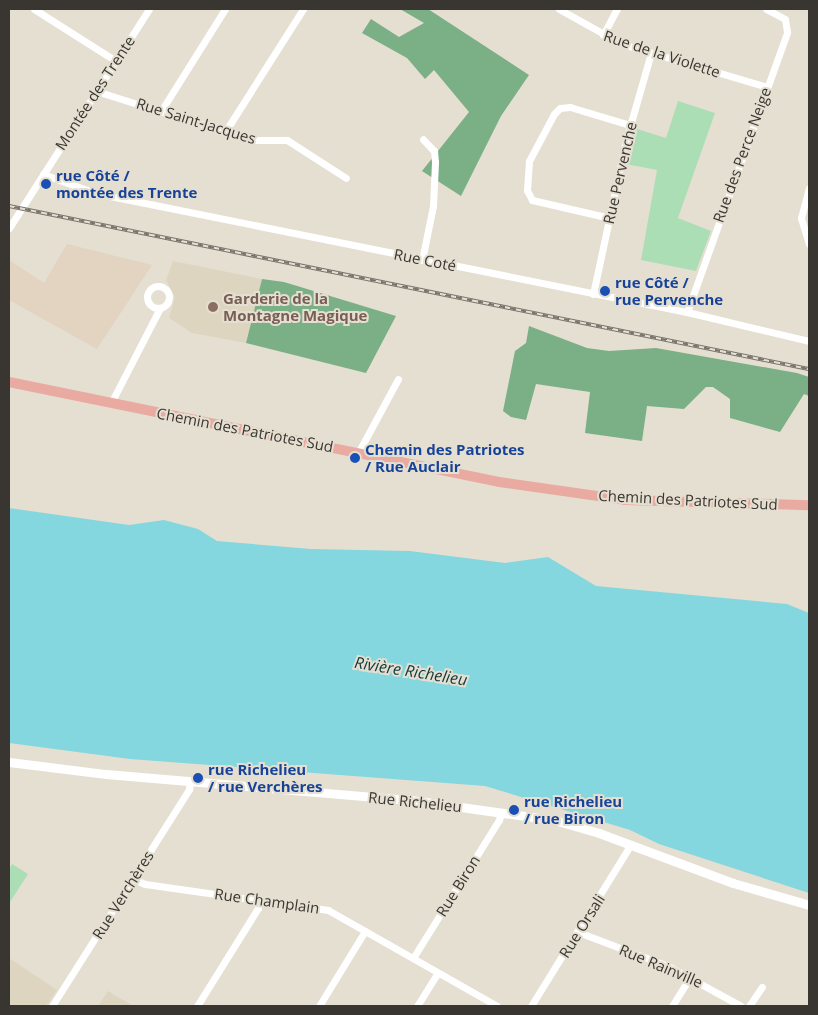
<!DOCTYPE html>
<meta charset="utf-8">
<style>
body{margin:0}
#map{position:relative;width:818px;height:1015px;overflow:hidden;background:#e5dfd1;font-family:"Open Sans",sans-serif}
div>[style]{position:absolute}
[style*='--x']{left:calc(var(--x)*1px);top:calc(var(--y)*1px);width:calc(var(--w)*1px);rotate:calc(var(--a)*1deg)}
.built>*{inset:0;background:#ded5c0}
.industrial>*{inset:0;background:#e3d3c1}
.green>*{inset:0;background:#abdeb5}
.forest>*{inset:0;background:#7baf85}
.water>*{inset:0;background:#84d7de}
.street>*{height:7px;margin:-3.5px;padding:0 3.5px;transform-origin:3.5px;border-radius:3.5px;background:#fff}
.street>.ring{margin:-3.5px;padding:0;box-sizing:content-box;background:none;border:7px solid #fff;border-radius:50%}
.secondary>*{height:9px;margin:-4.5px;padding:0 4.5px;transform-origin:4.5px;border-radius:4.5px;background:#fff}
.primary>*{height:10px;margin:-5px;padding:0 5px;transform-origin:5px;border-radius:5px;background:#e9aaa1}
.rail>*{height:4px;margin-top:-2px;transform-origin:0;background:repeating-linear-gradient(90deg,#e5dfd1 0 5.5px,#78746b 0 11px);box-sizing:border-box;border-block:1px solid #78746b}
.dots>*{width:14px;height:14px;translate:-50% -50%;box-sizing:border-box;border:2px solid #e5dfd1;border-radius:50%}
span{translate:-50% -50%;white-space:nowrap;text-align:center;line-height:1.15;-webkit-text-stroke:4px #e5dfd1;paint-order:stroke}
.street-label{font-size:15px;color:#393631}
.transit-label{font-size:15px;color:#164399;font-weight:700}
.left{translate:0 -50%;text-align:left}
.education-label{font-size:15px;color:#785e54;font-weight:700}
.water-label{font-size:16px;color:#0d373a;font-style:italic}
.frame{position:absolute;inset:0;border:10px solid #393631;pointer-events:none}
</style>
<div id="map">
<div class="built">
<i style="clip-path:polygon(173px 261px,262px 279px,246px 343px,192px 333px,169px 318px,175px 297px,166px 280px)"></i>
<i style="clip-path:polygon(9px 958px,57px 990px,46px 1006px,9px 1006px)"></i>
<i style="clip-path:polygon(108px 991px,133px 1006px,98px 1006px)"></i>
</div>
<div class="industrial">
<i style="clip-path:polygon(67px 244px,152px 265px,97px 349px,9px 300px,9px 260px,44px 283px)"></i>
</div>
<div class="green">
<i style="clip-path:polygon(678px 101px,715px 113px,678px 218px,711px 231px,696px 271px,641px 260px,657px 170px,626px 164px,634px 128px,666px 138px)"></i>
<i style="clip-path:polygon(12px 864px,28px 874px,10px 902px,9px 870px)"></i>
</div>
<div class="forest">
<i style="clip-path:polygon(400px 9px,428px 9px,529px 75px,501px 116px,461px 196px,422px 171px,469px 112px,434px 70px,425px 79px,407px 58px,362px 33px,371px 19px,399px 37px,424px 23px)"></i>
<i style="clip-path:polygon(262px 279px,284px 282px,396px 316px,366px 373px,246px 343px)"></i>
<i style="clip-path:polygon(529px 326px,587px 348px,609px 351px,656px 348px,797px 373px,809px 377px,809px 396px,804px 394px,780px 432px,730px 418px,730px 399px,713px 387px,706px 387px,684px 409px,647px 406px,642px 441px,585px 433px,590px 392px,536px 384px,526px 420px,511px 417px,503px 411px,515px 351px,526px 343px)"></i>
</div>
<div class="water">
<i style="clip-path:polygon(9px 508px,129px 525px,164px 520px,198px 529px,217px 541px,311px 549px,410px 551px,505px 563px,548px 557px,596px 586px,787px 604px,809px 613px,809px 893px,659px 844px,630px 830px,485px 786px,130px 759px,9px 743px)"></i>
</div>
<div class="street">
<i style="--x:34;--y:9;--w:97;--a:32.4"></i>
<i style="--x:559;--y:9;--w:72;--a:29.1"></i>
<i style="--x:622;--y:44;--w:151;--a:16.5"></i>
<i style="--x:603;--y:35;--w:30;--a:-62"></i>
<i style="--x:96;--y:91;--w:163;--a:17.5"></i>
<i style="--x:251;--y:140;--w:36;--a:0"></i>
<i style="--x:287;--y:140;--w:70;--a:32.8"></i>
<i style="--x:161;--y:111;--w:120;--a:-57.9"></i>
<i style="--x:225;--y:132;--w:146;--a:-57.6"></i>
<i style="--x:43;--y:174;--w:55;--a:20.1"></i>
<i style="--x:95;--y:193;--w:604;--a:11.37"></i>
<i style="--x:687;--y:312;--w:125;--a:13.4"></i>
<i style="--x:809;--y:188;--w:31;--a:105"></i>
<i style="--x:801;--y:218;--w:27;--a:73"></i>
<i style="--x:610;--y:218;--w:80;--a:-167"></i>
<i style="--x:532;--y:200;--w:11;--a:-117"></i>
<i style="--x:527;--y:190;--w:29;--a:-86"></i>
<i style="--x:529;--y:161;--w:53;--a:-62"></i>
<i style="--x:554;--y:114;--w:8;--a:-45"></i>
<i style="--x:560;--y:108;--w:10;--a:-6"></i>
<i style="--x:570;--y:107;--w:63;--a:16.7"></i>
<i style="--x:9;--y:228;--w:260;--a:-57.4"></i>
<i style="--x:422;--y:260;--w:55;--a:-78.5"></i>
<i style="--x:433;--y:206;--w:44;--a:-87.4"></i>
<i style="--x:435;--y:162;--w:11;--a:-95"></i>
<i style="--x:434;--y:151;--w:16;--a:-133"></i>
<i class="ring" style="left:147px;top:286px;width:15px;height:15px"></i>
<i style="--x:593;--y:294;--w:157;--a:-77.9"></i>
<i style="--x:626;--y:140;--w:91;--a:-74"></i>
<i style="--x:687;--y:312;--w:297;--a:-70.3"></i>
<i style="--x:787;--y:32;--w:13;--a:-99"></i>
<i style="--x:785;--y:19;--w:21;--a:-152"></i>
<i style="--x:111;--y:403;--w:107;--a:-62.7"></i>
<i style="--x:358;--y:453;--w:84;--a:-61.6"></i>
<i style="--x:133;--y:879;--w:13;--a:23"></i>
<i style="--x:145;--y:884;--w:185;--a:8.1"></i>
<i style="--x:328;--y:910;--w:194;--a:29.6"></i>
<i style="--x:578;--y:932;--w:96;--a:20.7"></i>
<i style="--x:668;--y:966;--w:83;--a:28.7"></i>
<i style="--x:413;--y:958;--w:163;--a:-58.1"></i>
<i style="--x:499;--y:820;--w:7;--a:-74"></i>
<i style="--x:52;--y:1006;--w:257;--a:-57.7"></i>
<i style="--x:189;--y:789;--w:7;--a:-82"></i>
<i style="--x:197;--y:1006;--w:115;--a:-58.1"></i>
<i style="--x:258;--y:908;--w:8;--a:-90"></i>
<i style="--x:319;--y:1006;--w:88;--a:-58.5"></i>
<i style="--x:417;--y:1006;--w:39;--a:-58"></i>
<i style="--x:531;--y:1006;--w:190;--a:-58.3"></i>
<i style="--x:672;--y:1006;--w:32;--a:-58"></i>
<i style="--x:749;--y:1006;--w:23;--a:-56"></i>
</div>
<div class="secondary">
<i style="--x:9;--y:762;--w:98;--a:7.1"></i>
<i style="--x:106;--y:774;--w:306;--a:4.9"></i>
<i style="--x:411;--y:800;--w:144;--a:8"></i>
<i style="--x:554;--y:820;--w:47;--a:16.1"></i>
<i style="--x:599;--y:833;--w:143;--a:20.5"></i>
<i style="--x:733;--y:883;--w:79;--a:16.1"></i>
</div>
<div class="primary">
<i style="--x:9;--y:382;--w:500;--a:11.53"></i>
<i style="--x:499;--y:482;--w:127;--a:8.1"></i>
<i style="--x:625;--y:500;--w:184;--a:1.6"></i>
</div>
<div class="rail">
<i style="--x:9;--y:206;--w:816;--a:11.52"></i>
</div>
<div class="dots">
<i style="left:46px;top:184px;background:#1a4fb4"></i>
<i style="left:605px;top:291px;background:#1a4fb4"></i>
<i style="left:213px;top:307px;background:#8d6e63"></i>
<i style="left:355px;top:458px;background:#1a4fb4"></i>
<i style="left:198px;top:778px;background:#1a4fb4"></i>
<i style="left:514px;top:810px;background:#1a4fb4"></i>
</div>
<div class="street-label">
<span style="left:662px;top:54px;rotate:18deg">Rue de la Violette</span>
<span style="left:95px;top:93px;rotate:-57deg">Montée des Trente</span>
<span style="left:196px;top:121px;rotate:17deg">Rue Saint-Jacques</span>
<span style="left:742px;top:155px;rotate:-70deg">Rue des Perce Neige</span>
<span style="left:620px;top:173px;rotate:-77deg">Rue Pervenche</span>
<span style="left:425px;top:260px;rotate:11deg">Rue Coté</span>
<span style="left:245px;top:430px;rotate:11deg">Chemin des Patriotes Sud</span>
<span style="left:688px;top:500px;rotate:3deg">Chemin des Patriotes Sud</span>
<span style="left:415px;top:802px;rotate:6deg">Rue Richelieu</span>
<span style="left:458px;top:886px;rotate:-58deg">Rue Biron</span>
<span style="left:123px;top:895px;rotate:-58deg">Rue Verchères</span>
<span style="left:267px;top:901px;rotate:8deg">Rue Champlain</span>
<span style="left:582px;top:926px;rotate:-58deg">Rue Orsali</span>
<span style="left:661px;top:966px;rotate:23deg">Rue Rainville</span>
</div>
<div class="transit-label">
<span class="left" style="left:56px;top:184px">rue Côté /<br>montée des Trente</span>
<span class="left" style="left:615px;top:291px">rue Côté /<br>rue Pervenche</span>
<span class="left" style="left:365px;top:458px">Chemin des Patriotes<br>/ Rue Auclair</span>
<span class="left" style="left:208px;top:778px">rue Richelieu<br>/ rue Verchères</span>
<span class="left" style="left:524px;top:810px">rue Richelieu<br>/ rue Biron</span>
</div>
<div class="education-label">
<span class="left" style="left:223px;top:307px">Garderie de la<br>Montagne Magique</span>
</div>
<div class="water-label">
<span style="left:411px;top:671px;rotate:9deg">Rivière Richelieu</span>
</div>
<div class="frame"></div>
</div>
